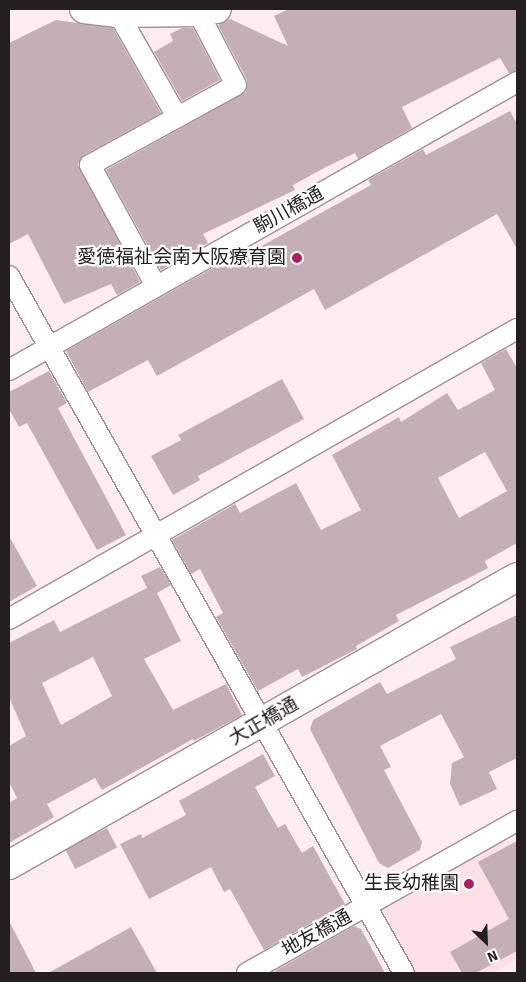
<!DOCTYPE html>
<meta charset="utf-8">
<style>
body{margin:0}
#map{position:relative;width:526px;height:982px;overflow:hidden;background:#fdecf1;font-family:Signika,"Noto Sans JP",sans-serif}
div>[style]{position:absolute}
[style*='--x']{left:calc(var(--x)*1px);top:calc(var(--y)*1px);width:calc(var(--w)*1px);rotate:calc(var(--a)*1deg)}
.built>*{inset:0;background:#fde0e8}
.building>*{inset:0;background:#c3afb5;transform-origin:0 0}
.roads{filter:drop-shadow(1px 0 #a18f94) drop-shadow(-1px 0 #a18f94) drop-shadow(0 1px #a18f94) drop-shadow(0 -1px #a18f94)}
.street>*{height:20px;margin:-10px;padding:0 10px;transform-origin:10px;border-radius:10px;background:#fff}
.secondary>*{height:28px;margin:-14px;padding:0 14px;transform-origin:14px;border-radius:14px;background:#fff}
.dots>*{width:14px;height:14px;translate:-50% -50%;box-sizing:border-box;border:2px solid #fff;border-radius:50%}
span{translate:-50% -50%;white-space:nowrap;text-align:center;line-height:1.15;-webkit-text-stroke:4.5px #fff;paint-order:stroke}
.street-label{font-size:19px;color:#251e20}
.poi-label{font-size:19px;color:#251e20}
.right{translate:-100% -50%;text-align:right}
.frame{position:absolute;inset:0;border:10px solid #251e20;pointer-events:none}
.north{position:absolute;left:461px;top:917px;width:50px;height:50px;-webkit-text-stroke:4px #fff;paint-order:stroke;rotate:156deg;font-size:14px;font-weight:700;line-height:20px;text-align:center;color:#251e20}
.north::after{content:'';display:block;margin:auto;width:18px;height:22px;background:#251e20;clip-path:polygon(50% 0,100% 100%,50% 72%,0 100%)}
</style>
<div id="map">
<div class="built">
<i style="clip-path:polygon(505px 837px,517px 858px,517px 959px,492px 973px,411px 973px,375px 909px)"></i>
</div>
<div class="building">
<i style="clip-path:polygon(289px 9px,517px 9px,517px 70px,509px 73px,500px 58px,402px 107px,412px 128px,358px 159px,355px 153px,326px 167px,293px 185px,295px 190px,203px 234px,208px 243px,161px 270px,106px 170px,246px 92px,247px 80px,218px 25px,230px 19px,288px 46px,274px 16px)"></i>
<i style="clip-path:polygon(56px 20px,113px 28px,161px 113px,84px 155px,78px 164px,140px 282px,117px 295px,111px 284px,64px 304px,28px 234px,9px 244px,9px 43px)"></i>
<i style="clip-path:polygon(182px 28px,193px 28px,220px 80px,182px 101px,154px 52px,173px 41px,170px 34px)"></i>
<i style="clip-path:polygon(510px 111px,517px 124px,517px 249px,497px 214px,325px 310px,314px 289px,157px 376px,148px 360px,88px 392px,66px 351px,220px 264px,222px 268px,371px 185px,368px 180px,423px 149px,426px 155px)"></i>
<i style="clip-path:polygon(evenodd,506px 349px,517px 368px,517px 543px,485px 561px,488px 568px,396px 615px,399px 621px,356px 646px,357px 649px,302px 677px,298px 669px,258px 691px,216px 617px,223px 613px,200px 569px,191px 574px,172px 540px,235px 504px,240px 513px,296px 483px,321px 530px,361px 510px,332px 455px,399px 417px,401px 422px,447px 393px,458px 410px,495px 390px,481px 363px,506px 349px,485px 452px,507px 491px,459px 518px,438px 478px,485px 452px)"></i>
<i style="clip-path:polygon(49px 371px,67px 403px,58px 408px,126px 535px,97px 550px,27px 423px,19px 427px,9px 409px,9px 392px)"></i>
<i style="clip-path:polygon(282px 379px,304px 419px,198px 476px,200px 480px,173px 495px,151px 456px,181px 440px,178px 435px)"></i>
<i style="clip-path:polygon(9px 536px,37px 586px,9px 602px)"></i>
<i style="clip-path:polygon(evenodd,160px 567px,171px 585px,157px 593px,181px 641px,144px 659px,173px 710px,226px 684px,242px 715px,194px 741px,193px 739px,102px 790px,95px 778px,47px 804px,54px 817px,9px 843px,9px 803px,17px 798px,9px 782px,9px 746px,26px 736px,9px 697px,9px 643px,54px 620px,60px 632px,147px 588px,141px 576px,160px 567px,93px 657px,112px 696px,61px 725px,42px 683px,93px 657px)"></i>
<i style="clip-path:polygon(517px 615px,517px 758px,489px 772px,497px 789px,460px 806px,450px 784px,452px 763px,464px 757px,441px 714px,380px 746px,391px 767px,384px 770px,422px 842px,420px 850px,388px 868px,379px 863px,310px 729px,313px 720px,380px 682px,387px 694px,456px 659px,450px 647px)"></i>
<i style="clip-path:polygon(263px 754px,275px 776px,255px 787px,278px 828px,285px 824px,302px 853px,313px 846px,345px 904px,264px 950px,230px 889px,224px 892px,211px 867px,149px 899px,120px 844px,141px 834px,142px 838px,186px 815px,179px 801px)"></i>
<i style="left:107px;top:828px;width:22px;height:47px;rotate:63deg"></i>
<i style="clip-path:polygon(517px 841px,517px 951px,476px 973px,462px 973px,450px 952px,509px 919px,478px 862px)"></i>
<i style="clip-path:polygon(9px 921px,36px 973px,9px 973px)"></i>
<i style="clip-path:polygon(354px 926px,361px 929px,385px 973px,276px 973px,275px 971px)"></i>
<i style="clip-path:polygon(131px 927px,157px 973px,48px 973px,88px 951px)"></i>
</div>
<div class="roads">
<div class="street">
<i style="--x:118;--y:13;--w:120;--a:60.4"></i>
<i style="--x:9;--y:276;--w:801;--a:60.46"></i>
<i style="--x:156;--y:286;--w:138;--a:-118.6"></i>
<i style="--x:90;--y:165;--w:166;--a:-28.7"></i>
<i style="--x:236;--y:85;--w:82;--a:-117.5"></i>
<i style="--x:9;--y:370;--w:584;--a:-29.55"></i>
<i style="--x:9;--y:619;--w:585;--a:-29.72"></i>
<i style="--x:247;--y:973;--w:310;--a:-29.4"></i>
</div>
<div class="secondary">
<i style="--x:84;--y:9;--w:34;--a:7"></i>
<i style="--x:118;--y:13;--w:80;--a:-0.7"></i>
<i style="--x:198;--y:12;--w:19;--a:-9"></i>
<i style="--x:9;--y:865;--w:584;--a:-29.55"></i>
</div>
</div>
<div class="dots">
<i style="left:297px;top:258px;background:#ab2060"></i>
<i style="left:469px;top:884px;background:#ab2060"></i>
</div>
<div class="street-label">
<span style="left:289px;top:211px;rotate:-29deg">駒川橋通</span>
<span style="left:264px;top:722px;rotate:-30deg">大正橋通</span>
<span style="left:317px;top:934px;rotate:-29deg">地友橋通</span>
</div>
<div class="poi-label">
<span class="right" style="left:286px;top:258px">愛徳福祉会南大阪療育園</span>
<span class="right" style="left:459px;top:884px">生長幼稚園</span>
</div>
<div class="frame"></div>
<div class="north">N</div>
</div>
